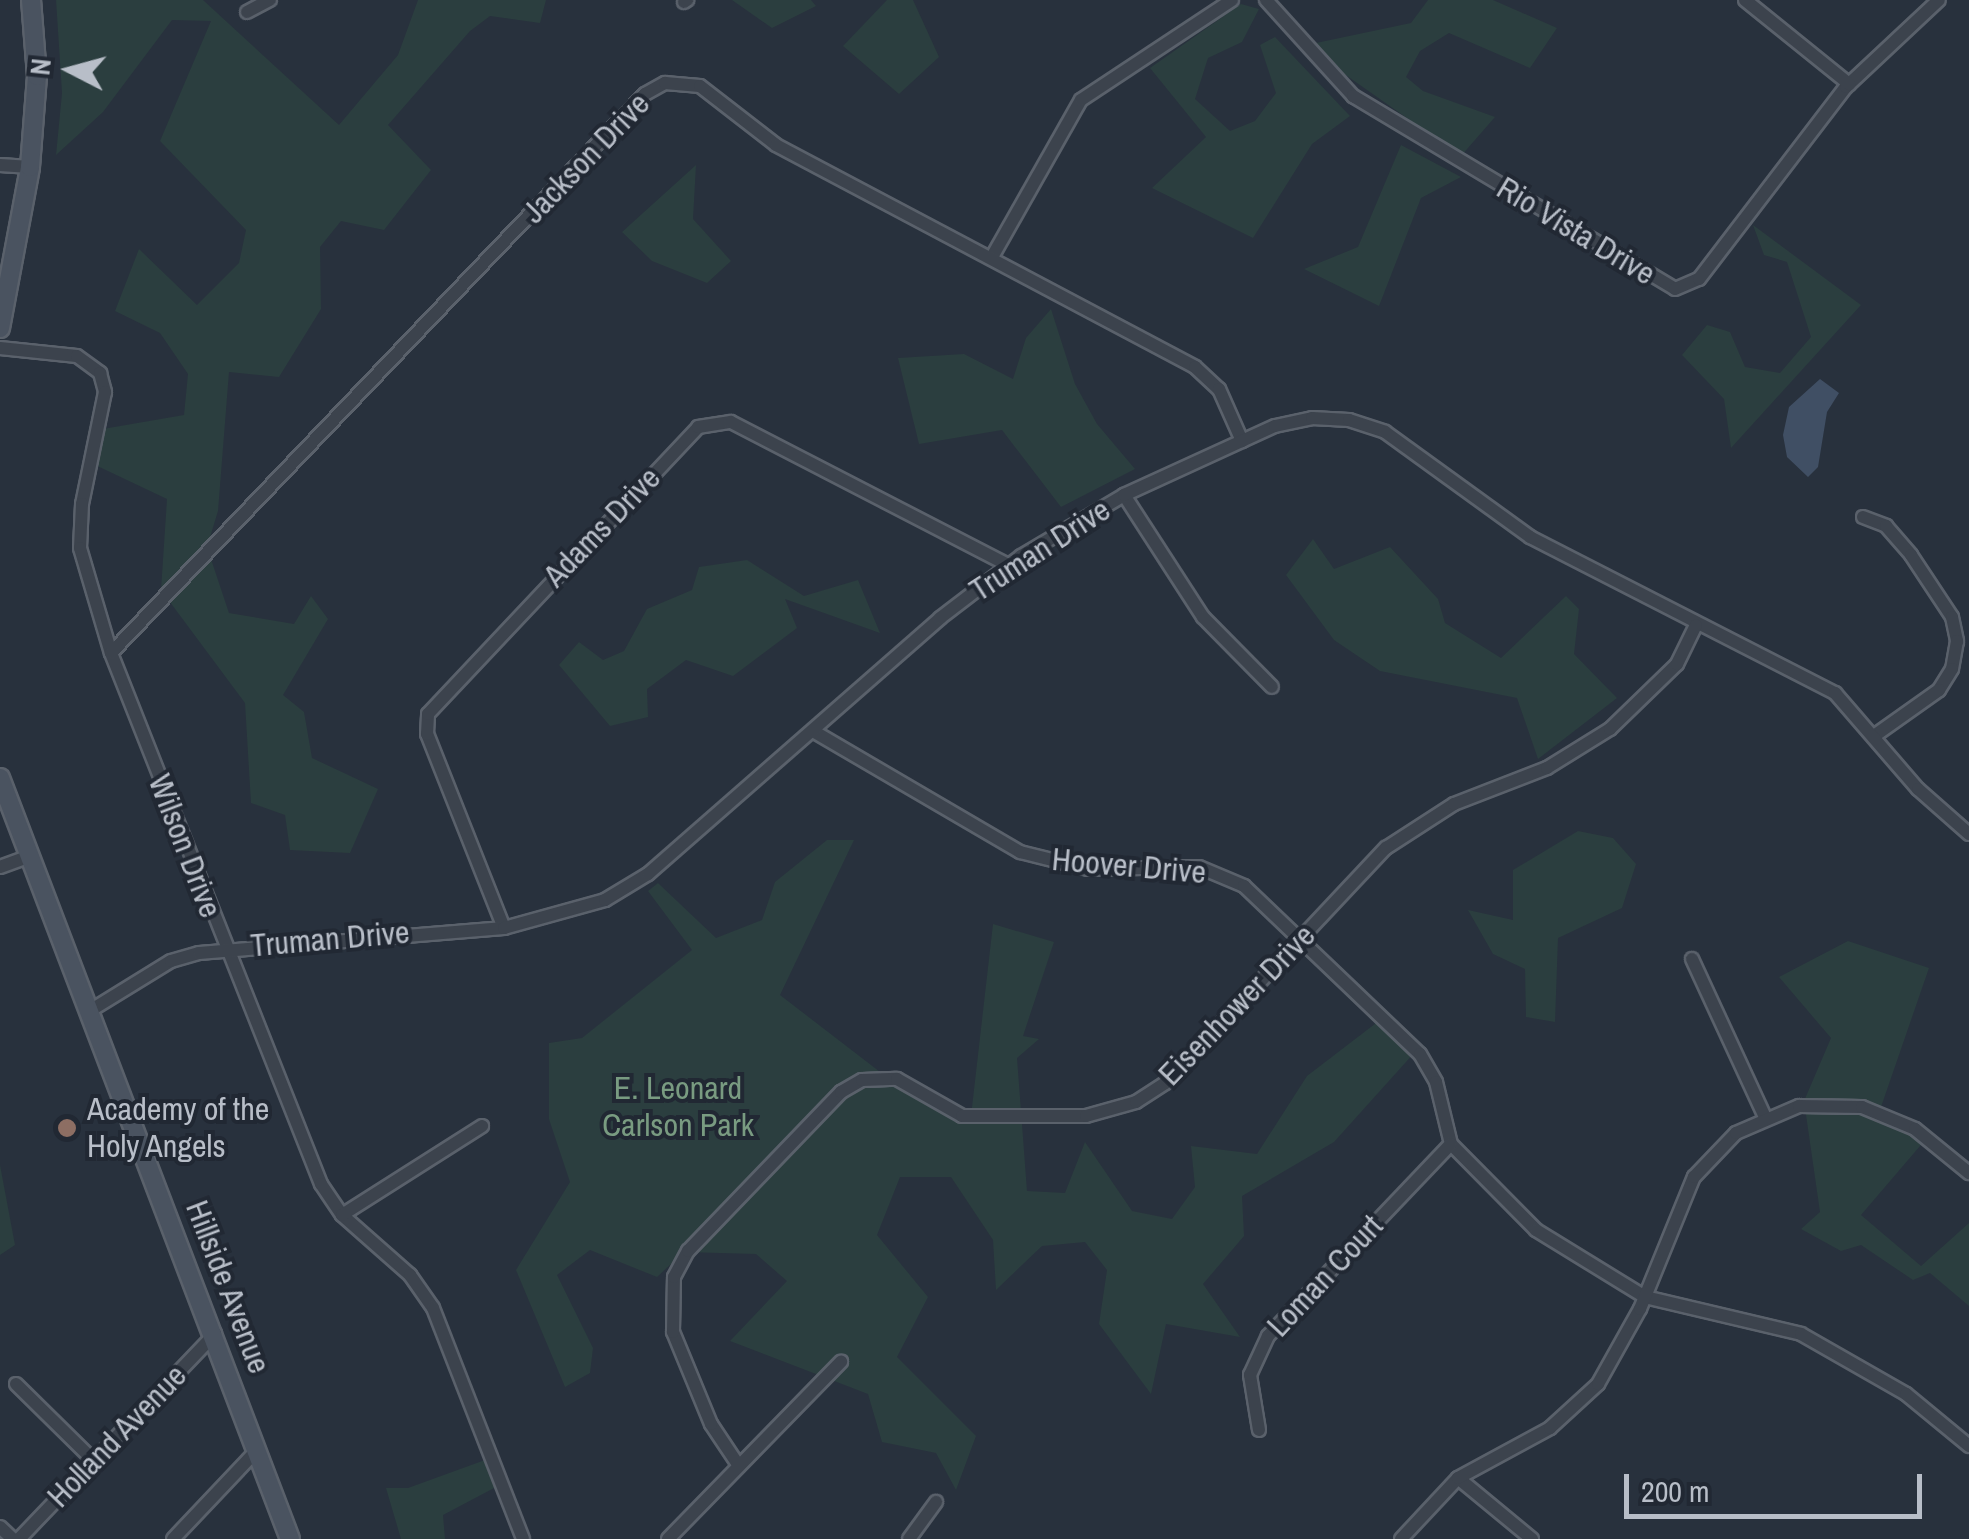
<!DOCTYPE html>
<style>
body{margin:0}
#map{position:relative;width:1969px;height:1539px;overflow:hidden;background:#28313d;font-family:"Archivo Narrow",sans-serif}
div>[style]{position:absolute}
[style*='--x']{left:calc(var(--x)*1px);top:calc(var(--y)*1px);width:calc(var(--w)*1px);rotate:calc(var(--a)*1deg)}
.green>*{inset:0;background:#2b3e3f}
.water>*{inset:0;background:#404f64}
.roads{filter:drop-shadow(2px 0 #5a616b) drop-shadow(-2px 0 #5a616b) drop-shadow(0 2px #5a616b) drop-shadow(0 -2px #5a616b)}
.street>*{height:12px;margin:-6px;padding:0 6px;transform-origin:6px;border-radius:6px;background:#3c434d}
.secondary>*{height:18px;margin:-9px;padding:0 9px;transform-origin:9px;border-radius:9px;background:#4a5360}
.dots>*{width:28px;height:28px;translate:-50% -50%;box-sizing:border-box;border:5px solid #212833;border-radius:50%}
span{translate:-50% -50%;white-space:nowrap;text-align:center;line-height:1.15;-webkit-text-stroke:8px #212833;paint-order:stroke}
.street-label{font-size:32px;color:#b8bec8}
.park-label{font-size:32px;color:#799b81}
.poi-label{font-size:32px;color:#b8bec8}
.left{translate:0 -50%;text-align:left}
.north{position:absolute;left:20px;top:20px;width:100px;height:100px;-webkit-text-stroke:8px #212833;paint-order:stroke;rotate:276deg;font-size:28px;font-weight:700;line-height:40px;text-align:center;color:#b8bec8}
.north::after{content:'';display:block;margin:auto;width:35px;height:45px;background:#b8bec8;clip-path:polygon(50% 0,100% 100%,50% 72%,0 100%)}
.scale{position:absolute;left:1624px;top:1474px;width:298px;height:45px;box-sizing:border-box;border:5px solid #b8bec8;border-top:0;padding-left:12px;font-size:30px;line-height:35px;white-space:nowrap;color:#b8bec8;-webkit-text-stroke:8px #212833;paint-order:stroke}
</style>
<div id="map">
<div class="green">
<i style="clip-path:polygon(56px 0,203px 0,339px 125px,398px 55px,418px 0,546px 0,540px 23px,490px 16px,470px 31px,388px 125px,431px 170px,384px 230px,341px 221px,320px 247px,321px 309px,279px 377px,229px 372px,218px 511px,207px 547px,229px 613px,294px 624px,311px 596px,328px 619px,283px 695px,304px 712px,312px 758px,378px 789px,350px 853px,290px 850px,285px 815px,251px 803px,245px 703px,161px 590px,167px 499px,91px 463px,97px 430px,184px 415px,188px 374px,160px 333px,115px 311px,139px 249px,197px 305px,239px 263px,246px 230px,160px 141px,211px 21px,172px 20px,103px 112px,56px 155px,62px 93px)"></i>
<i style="clip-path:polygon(732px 0,811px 0,816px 6px,772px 28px)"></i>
<i style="clip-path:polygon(887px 0,913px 0,939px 57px,899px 94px,843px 46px)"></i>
<i style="clip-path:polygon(1428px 0,1493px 0,1557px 28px,1530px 68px,1449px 33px,1420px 51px,1406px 77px,1423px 91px,1495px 117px,1461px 156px,1340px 71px,1316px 43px,1411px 23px)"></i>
<i style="clip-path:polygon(1241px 4px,1259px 9px,1242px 42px,1208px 58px,1195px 99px,1230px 131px,1255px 121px,1276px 93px,1260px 45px,1275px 37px,1350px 116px,1312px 144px,1253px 238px,1152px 188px,1206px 137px,1150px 68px)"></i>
<i style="clip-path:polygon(1401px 145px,1461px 177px,1421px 198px,1379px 306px,1304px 269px,1358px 247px)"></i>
<i style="clip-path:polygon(696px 165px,693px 219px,731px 261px,707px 283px,652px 261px,622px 232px)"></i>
<i style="clip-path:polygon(1753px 225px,1861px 305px,1731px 448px,1724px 399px,1682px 355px,1707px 325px,1730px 332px,1745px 367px,1780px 373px,1811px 337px,1787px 262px,1764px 255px)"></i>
<i style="clip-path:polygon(1051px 309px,1075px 384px,1097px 424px,1135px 469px,1061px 507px,1002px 430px,919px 444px,898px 358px,964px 354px,1013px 379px,1026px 338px)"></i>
<i style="clip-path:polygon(1313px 539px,1334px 569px,1390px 547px,1438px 599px,1445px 623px,1501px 658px,1566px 596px,1579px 609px,1574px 654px,1617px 698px,1538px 759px,1517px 698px,1380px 671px,1334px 640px,1286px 575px)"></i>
<i style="clip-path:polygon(747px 560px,804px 596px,858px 580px,880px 633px,785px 599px,797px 628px,733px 676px,686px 660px,647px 689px,648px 717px,610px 726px,559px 665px,579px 642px,603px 660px,624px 651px,647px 609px,692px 590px,699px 567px)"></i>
<i style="clip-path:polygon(1578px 831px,1613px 838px,1636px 864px,1622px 908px,1558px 938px,1555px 1022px,1526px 1017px,1525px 969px,1493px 954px,1468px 910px,1513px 920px,1513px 870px)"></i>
<i style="clip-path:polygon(827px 840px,854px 840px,780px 995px,884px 1075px,971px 1116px,993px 924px,1054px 942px,1023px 1036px,1039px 1039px,1017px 1058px,1027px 1191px,1065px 1193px,1085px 1142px,1132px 1211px,1172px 1219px,1195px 1187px,1191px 1146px,1257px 1154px,1307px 1076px,1380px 1020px,1415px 1052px,1334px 1142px,1242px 1196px,1244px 1236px,1203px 1284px,1240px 1337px,1166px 1324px,1151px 1394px,1099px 1324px,1107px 1270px,1085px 1242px,1042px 1246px,996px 1290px,993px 1240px,951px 1177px,900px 1177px,877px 1235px,928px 1297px,897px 1357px,976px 1436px,956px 1490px,936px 1453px,882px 1442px,868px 1394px,730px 1341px,787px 1281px,756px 1254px,684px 1252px,657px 1277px,590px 1250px,557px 1275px,593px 1348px,590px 1373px,565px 1387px,516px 1270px,570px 1182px,549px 1119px,549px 1043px,582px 1038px,692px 950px,648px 891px,658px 883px,716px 938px,762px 920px,775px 882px)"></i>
<i style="clip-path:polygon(1848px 941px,1929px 968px,1881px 1107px,1926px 1139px,1861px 1215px,1921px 1266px,1969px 1223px,1969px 1306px,1930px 1273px,1913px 1280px,1861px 1245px,1841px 1251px,1801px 1229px,1820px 1212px,1804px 1101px,1831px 1038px,1779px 977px)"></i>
<i style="clip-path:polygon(0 1165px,15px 1245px,0 1255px)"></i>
<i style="clip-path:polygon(485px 1460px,496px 1487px,443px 1515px,445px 1539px,401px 1539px,386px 1488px,408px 1488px)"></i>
</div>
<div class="water">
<i style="clip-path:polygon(1820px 379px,1839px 393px,1827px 412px,1818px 467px,1808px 477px,1787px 457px,1783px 435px,1789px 407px)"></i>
</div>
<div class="roads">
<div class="street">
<i style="--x:1266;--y:0;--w:130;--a:47.8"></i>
<i style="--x:1353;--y:96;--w:375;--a:30.9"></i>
<i style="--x:1675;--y:289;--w:26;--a:-23"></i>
<i style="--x:1699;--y:279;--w:242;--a:-52.6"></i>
<i style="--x:1846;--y:87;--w:127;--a:-43.1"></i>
<i style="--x:1745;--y:0;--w:134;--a:38.9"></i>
<i style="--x:684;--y:2;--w:4;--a:-34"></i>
<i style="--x:247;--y:12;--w:26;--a:-28"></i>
<i style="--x:0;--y:165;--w:30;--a:4"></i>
<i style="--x:992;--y:257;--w:180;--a:-60.5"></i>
<i style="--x:1081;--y:100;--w:181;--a:-33.5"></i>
<i style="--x:0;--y:348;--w:77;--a:5.9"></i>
<i style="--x:77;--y:356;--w:29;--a:36"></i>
<i style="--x:100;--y:373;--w:20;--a:75"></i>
<i style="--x:105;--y:392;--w:114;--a:101.6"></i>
<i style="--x:82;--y:504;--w:44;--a:92.6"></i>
<i style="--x:80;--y:548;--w:109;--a:73.6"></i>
<i style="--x:111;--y:653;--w:571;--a:68.42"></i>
<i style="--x:321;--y:1184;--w:37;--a:56"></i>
<i style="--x:342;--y:1215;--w:91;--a:41.4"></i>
<i style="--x:410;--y:1275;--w:40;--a:55.1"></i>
<i style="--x:433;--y:1308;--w:248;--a:68.7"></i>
<i style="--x:1124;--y:495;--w:145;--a:57.1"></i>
<i style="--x:1203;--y:617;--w:98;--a:45.4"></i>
<i style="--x:1863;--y:517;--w:25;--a:21"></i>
<i style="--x:1886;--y:526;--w:38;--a:49"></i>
<i style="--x:1911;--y:555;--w:74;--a:56.5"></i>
<i style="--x:1952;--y:617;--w:25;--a:78"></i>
<i style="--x:1957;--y:641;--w:28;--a:100"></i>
<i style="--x:1952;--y:669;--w:25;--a:122"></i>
<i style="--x:1939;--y:690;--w:80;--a:144.7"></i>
<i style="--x:111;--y:653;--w:773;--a:-46.31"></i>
<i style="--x:645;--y:94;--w:23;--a:-29"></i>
<i style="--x:665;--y:83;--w:35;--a:5"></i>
<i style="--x:700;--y:86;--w:96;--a:37.8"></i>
<i style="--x:776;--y:145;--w:474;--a:27.9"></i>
<i style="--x:1195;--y:367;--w:33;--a:43"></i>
<i style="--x:1219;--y:389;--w:57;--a:66.1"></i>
<i style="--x:813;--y:731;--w:240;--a:30.3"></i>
<i style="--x:1020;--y:852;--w:70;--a:14"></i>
<i style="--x:1088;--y:869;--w:111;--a:-1"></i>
<i style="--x:1199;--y:867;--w:49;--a:22.9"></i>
<i style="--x:1244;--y:886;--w:243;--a:43.7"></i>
<i style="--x:1420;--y:1054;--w:32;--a:60"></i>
<i style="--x:1436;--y:1082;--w:64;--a:76.4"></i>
<i style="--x:1451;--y:1144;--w:121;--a:45.3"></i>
<i style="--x:1536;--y:1230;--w:128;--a:31.6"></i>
<i style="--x:1645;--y:1297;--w:160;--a:13.3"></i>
<i style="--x:1801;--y:1334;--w:121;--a:29.7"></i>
<i style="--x:1906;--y:1394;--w:82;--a:39.5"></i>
<i style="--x:0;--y:867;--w:30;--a:-20"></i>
<i style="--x:28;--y:857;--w:8;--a:60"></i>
<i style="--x:504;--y:928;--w:209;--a:-111.6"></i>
<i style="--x:427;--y:734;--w:20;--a:-87"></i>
<i style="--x:428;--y:714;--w:394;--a:-46.7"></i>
<i style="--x:698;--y:427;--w:33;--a:-9"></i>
<i style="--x:731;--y:422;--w:312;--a:27.3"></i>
<i style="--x:1692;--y:959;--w:174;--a:65.2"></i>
<i style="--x:88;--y:1012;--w:97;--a:-31.6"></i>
<i style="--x:171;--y:961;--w:29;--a:-16"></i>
<i style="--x:199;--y:953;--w:306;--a:-4.7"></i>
<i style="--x:504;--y:928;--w:105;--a:-15.5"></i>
<i style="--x:605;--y:900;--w:50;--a:-31.2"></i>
<i style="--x:648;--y:874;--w:388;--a:-41.2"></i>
<i style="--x:940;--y:618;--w:102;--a:-37.4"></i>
<i style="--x:1021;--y:556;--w:120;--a:-30.6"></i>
<i style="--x:1124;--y:495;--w:166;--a:-24.6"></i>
<i style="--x:1275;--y:426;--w:38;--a:-12"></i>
<i style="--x:1312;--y:418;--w:37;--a:3"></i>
<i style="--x:1349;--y:420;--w:38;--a:18"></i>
<i style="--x:1385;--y:432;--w:179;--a:35.9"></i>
<i style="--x:1530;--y:537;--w:343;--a:27.1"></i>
<i style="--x:1835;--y:693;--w:127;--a:49.2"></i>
<i style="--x:1918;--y:789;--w:68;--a:41.4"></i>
<i style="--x:342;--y:1215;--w:166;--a:-32.4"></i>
<i style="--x:16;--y:1384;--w:108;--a:44.6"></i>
<i style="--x:1259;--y:1430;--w:56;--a:-99.3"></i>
<i style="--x:1250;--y:1375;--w:43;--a:-65.2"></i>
<i style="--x:1268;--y:1336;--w:265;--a:-46.4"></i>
<i style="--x:739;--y:1466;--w:50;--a:-123.7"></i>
<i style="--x:711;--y:1424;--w:100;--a:-112.4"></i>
<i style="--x:673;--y:1332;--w:55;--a:-89"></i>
<i style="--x:674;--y:1277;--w:30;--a:-62"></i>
<i style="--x:688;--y:1251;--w:221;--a:-46.1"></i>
<i style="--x:841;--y:1092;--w:24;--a:-30"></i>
<i style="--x:862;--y:1080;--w:35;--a:-2"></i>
<i style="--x:897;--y:1079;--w:75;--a:29.6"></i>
<i style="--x:962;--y:1116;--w:124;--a:0"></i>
<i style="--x:1086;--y:1116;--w:52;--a:-15.6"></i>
<i style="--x:1136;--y:1102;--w:35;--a:-33"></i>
<i style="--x:1165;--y:1083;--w:323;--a:-46.8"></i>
<i style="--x:1386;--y:848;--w:81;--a:-32.9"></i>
<i style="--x:1454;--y:804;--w:100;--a:-21.2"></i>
<i style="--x:1547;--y:768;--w:74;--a:-31.8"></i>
<i style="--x:1610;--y:729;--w:93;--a:-44.1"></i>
<i style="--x:1677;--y:664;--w:43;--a:-64"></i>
<i style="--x:1458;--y:1478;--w:96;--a:39.5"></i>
<i style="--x:0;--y:1527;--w:18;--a:43"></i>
<i style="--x:19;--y:1539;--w:284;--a:-46.3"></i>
<i style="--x:173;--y:1539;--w:124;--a:-46.6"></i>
<i style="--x:668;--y:1539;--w:248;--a:-45.7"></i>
<i style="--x:909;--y:1539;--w:46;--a:-53.9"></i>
<i style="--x:1401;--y:1539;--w:83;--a:-46.9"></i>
<i style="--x:1458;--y:1478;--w:105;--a:-28.5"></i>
<i style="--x:1550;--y:1428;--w:65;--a:-42.5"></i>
<i style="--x:1598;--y:1384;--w:86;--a:-60.8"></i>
<i style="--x:1640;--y:1309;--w:143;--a:-67.8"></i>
<i style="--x:1694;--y:1177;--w:61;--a:-46.3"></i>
<i style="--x:1736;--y:1133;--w:69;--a:-23.2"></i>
<i style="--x:1799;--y:1106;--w:63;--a:0.9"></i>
<i style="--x:1862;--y:1107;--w:57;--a:22.5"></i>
<i style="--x:1915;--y:1129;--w:70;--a:39.2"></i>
</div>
<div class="secondary">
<i style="--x:0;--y:328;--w:164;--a:-79.4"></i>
<i style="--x:30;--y:167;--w:91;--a:-85.6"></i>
<i style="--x:37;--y:76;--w:76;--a:-94.5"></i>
<i style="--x:0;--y:778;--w:814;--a:69.14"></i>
</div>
</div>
<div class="dots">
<i style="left:67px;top:1128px;background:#8d6e63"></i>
</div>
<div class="street-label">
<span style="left:586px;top:158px;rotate:-46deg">Jackson Drive</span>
<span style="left:1576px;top:231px;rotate:31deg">Rio Vista Drive</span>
<span style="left:602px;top:527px;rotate:-46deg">Adams Drive</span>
<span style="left:1040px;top:550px;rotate:-33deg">Truman Drive</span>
<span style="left:185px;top:846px;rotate:69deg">Wilson Drive</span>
<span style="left:1129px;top:866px;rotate:5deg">Hoover Drive</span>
<span style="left:330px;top:939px;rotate:-5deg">Truman Drive</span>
<span style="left:1237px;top:1005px;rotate:-46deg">Eisenhower Drive</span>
<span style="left:1325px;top:1276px;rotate:-47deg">Loman Court</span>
<span style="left:228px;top:1287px;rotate:69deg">Hillside Avenue</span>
<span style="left:117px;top:1436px;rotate:-46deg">Holland Avenue</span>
</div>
<div class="park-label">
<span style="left:678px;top:1107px">E. Leonard<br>Carlson Park</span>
</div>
<div class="poi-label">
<span class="left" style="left:87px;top:1128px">Academy of the<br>Holy Angels</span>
</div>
<div class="north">N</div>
<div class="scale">200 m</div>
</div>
